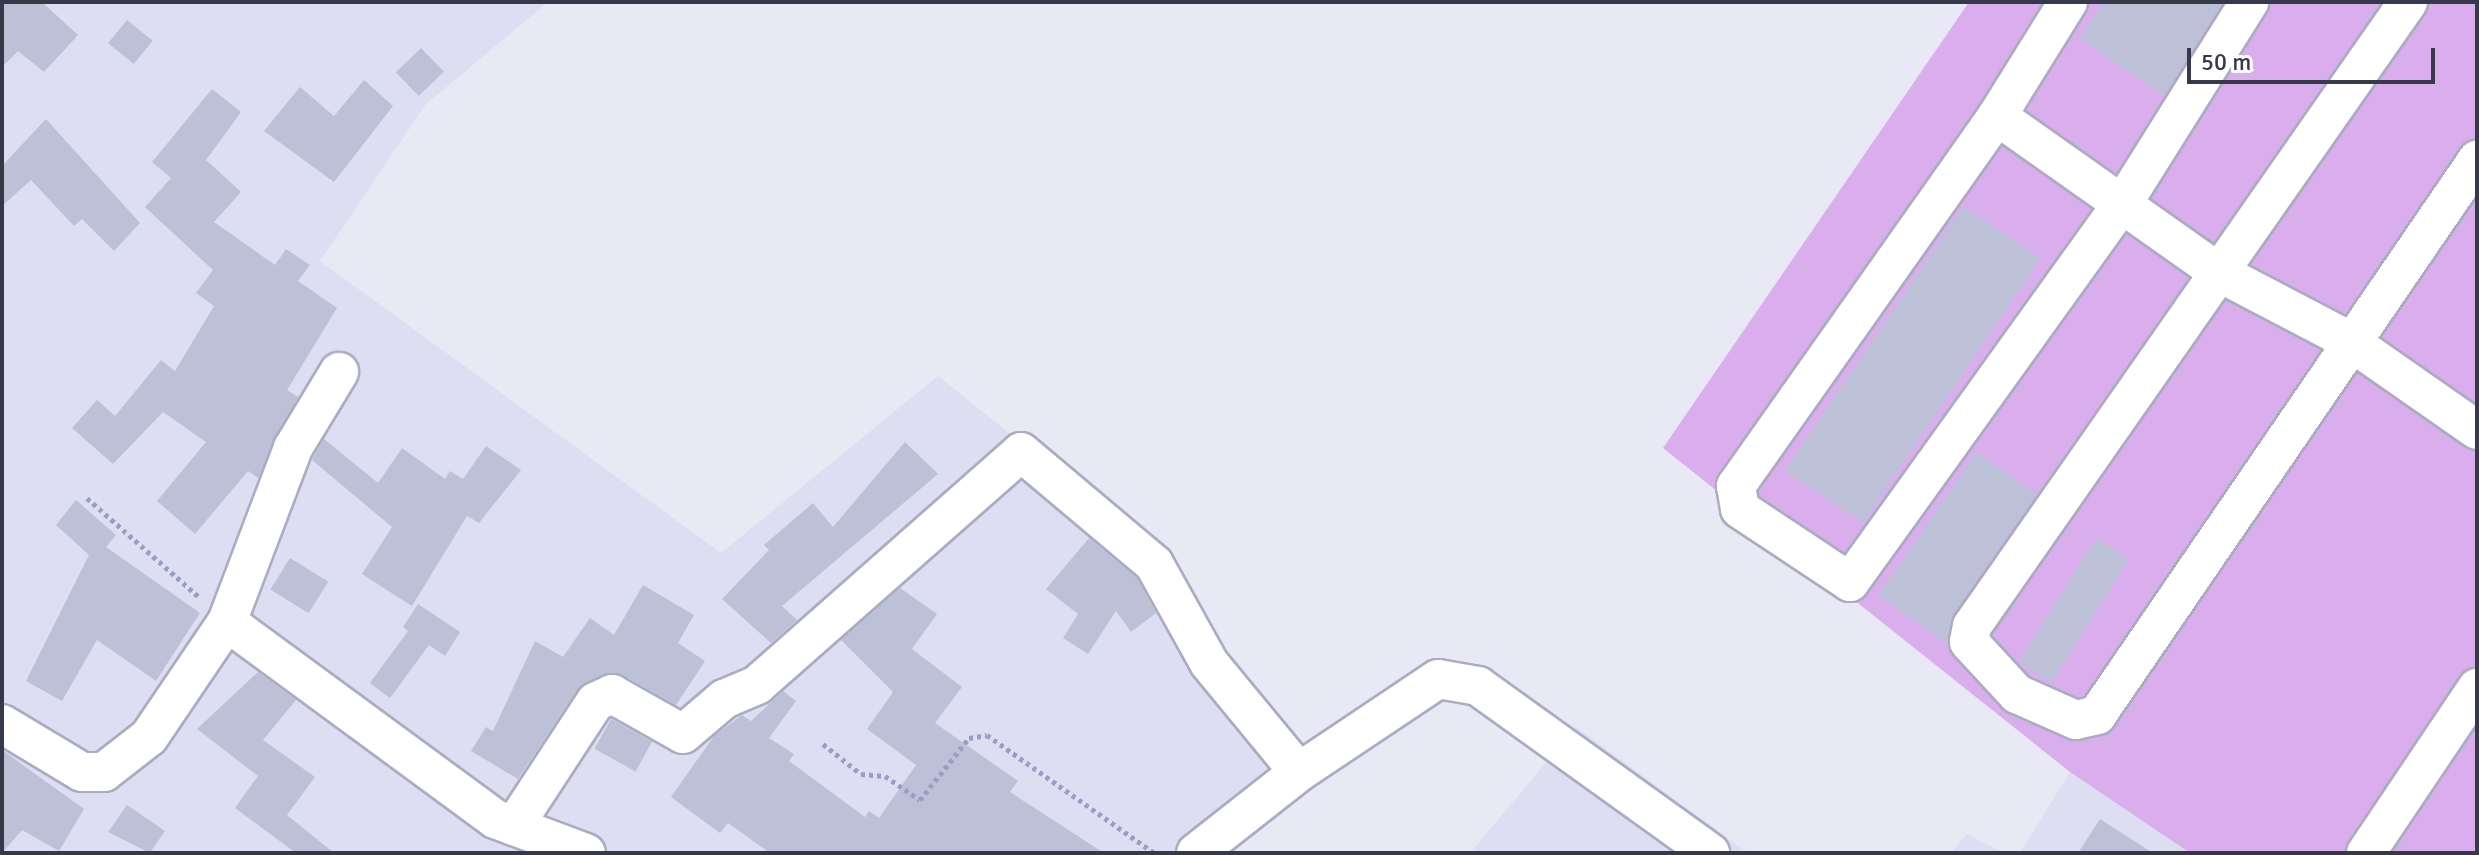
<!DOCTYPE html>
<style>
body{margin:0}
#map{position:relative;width:2479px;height:855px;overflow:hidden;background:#e8e9f5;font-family:Signika,sans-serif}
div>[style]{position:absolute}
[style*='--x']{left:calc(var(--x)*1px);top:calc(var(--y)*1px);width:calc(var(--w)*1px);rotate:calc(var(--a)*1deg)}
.residential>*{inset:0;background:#dddef1}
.green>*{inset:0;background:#daaeed}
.building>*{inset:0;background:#bcc1d8;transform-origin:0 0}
.path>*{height:5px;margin-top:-2.5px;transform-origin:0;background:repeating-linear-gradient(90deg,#9a9ec5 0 4px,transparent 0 8px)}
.roads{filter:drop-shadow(2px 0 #aaacc2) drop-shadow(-2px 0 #aaacc2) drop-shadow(0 2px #aaacc2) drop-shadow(0 -2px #aaacc2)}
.minor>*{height:38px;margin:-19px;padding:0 19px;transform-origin:19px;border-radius:19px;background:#fff}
span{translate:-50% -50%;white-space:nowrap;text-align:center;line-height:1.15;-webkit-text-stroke:8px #fff;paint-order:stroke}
.frame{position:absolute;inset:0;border:4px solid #36394a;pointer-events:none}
.scale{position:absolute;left:2187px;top:48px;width:248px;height:36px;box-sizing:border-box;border:4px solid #36394a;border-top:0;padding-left:10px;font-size:24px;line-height:28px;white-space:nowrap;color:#36394a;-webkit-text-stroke:6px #fff;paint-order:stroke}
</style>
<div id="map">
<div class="residential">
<i style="clip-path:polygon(2px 2px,548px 2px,426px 104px,320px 261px,721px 553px,938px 376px,1141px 539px,1301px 770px,1218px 853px,2px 853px)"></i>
<i style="clip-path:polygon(1576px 727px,1748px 853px,1470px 853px)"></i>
<i style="clip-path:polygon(2070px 772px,2190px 853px,2020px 853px)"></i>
<i style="clip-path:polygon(1967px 834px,2004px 853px,1951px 853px)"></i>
</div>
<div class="green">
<i style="clip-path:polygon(1969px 2px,2477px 2px,2477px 853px,2190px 853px,2070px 772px,1663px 448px)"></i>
</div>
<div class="building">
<i style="clip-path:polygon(2px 2px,42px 2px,78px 35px,44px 72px,18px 51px,2px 67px)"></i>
<i style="clip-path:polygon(2104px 2px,2223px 2px,2164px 96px,2079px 38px)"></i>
<i style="left:127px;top:20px;width:33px;height:30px;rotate:39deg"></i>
<i style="left:421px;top:48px;width:33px;height:35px;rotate:46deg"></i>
<i style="clip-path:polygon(364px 80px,393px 106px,334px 182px,264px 131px,300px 87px,334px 116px)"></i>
<i style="clip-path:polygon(212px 89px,241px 112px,206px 160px,241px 192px,214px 222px,275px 265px,286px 249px,310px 265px,298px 281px,337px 308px,287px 390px,298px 397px,258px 478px,248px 471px,195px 534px,157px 501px,206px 442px,163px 412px,113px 464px,72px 428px,97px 400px,115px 416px,161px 360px,175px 371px,214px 306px,196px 293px,213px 270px,145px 207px,171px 178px,152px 162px)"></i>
<i style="clip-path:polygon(46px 119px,140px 223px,114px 251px,82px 219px,74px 226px,31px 180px,2px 206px,2px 166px)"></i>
<i style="left:1963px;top:206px;width:94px;height:319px;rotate:34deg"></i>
<i style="clip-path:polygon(324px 439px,378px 483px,402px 448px,445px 479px,450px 471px,463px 479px,486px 446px,521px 470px,479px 523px,467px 516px,412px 606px,362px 574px,392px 527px,312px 460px)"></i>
<i style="clip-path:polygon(905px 442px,938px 474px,782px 606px,797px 620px,771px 643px,722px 599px,769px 550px,764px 545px,813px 503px,833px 527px)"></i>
<i style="clip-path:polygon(1976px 452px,2037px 494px,1954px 613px,1948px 645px,1878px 595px)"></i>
<i style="clip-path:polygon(76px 500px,116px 535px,106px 547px,200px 613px,156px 681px,97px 640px,62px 701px,26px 681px,89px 555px,56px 525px)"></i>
<i style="clip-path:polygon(1089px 538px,1137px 578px,1156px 613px,1131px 632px,1116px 611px,1088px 654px,1063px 638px,1078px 614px,1046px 589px)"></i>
<i style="left:2096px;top:538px;width:39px;height:146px;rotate:32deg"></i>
<i style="left:290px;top:558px;width:45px;height:37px;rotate:32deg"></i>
<i style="clip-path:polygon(643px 585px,694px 615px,678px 643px,705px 661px,676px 705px,623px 675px,603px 674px,577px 690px,518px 779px,471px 751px,486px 727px,493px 731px,535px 641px,563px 657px,590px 618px,614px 635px)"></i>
<i style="clip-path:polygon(900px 588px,937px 614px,912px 649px,962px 687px,935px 723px,1018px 781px,1010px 792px,1104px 853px,770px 853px,728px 823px,720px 833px,671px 797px,714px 736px,742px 715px,751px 721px,783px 691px,796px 701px,769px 738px,794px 754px,789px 761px,865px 817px,869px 811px,879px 818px,916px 765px,867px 729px,893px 692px,841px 640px)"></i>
<i style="clip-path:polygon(418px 604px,460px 632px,445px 656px,429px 645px,390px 698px,370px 683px,408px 631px,403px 627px)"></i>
<i style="clip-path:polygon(258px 672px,296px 700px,263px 740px,315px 777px,287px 815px,334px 853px,296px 853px,235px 808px,258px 776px,197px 729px)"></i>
<i style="left:611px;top:719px;width:47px;height:34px;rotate:29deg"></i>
<i style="clip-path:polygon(2px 750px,84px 809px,59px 851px,22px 830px,2px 853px)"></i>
<i style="clip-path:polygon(127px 805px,165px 831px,150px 853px,108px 832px)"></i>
<i style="clip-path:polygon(2100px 819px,2153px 853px,2078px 853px)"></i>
</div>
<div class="path">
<i style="--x:87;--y:498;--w:149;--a:41.5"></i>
<i style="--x:823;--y:744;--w:48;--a:38.3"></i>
<i style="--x:861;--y:774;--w:24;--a:5"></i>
<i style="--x:885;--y:776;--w:42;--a:34.4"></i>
<i style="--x:920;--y:800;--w:79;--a:-51.7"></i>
<i style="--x:969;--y:738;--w:18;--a:-9"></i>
<i style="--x:987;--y:735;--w:204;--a:35.2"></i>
</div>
<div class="roads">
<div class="minor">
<i style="--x:2068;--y:2;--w:134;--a:121.9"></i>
<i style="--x:1997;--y:116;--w:453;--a:125.2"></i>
<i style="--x:1736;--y:486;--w:23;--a:80"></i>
<i style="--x:1740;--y:509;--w:132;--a:33.6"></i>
<i style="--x:1850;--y:582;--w:471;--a:-54.3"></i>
<i style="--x:2125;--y:200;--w:234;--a:-57.9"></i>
<i style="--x:2408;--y:2;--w:761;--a:124.94"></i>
<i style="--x:1972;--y:626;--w:16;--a:101"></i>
<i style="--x:1969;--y:642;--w:71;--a:47.3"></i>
<i style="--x:2017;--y:694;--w:64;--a:23.8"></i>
<i style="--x:2076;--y:720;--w:22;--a:-13"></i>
<i style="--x:2097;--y:715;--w:673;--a:-55.6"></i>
<i style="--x:1997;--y:116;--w:271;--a:35.2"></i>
<i style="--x:2218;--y:272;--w:147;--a:27.6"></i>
<i style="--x:2348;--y:340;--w:157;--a:34.9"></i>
<i style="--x:227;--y:622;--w:186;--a:-69.2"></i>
<i style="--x:293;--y:448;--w:89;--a:-58.8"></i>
<i style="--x:2;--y:724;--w:93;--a:31"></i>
<i style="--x:82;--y:772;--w:22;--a:0"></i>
<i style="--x:104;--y:772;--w:57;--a:-37.9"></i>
<i style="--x:149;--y:737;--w:139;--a:-55.9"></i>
<i style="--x:227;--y:622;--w:333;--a:36.3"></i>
<i style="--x:495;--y:819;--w:97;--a:20.5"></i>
<i style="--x:514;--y:826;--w:148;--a:-56.8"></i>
<i style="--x:595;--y:702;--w:19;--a:-25"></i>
<i style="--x:612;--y:694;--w:81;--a:29.4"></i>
<i style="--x:683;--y:734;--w:54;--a:-40.5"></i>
<i style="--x:724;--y:699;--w:36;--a:-23"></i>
<i style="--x:757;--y:685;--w:352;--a:-41.4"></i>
<i style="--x:1021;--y:452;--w:174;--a:40.1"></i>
<i style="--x:1154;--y:564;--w:113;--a:60.9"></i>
<i style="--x:1209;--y:663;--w:141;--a:50.5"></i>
<i style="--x:1196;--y:853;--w:131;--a:-38.2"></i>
<i style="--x:1299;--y:772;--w:167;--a:-33.8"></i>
<i style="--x:1438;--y:679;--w:41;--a:9.9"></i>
<i style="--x:1478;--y:686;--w:286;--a:35.7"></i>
<i style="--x:2366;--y:853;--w:199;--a:-56.1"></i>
</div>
</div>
<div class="frame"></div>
<div class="scale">50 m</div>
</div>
